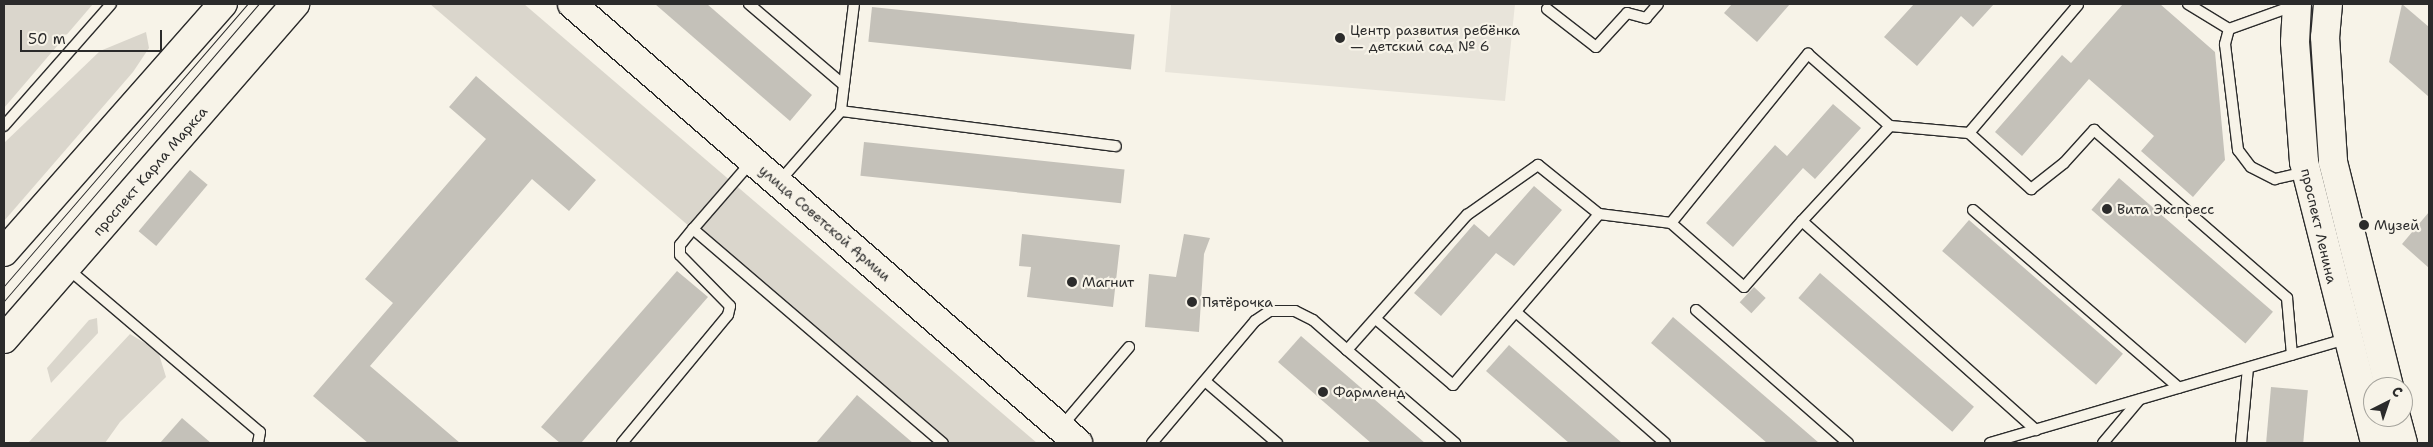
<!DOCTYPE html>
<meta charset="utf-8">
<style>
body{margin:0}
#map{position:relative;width:2433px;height:447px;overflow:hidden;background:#f7f3e8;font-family:"Shantell Sans",sans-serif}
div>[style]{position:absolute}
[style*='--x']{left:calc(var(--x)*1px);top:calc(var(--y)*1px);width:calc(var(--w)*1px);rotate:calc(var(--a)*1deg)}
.built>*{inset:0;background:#e8e4da}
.green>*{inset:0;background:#dad6cc}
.building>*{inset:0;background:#c4c1b9;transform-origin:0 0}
.roads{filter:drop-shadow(1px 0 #2b2b2b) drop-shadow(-1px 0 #2b2b2b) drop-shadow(0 1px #2b2b2b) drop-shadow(0 -1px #2b2b2b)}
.lane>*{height:10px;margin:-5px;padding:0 5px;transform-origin:5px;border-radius:5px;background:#f7f3e8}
.secondary>*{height:28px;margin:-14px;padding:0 14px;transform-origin:14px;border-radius:14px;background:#f7f3e8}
.tram>*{height:1px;margin:-0.5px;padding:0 0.5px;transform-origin:0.5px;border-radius:0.5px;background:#2b2b2b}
.dots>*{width:14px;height:14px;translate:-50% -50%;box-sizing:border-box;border:2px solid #f7f3e8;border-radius:50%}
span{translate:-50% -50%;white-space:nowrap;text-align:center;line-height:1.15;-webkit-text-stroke:4.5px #f7f3e8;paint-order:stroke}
.poi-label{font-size:14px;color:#2b2b2b}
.left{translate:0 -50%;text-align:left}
.street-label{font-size:14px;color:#2b2b2b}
.frame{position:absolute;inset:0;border:5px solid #2b2b2b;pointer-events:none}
.north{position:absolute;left:2363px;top:377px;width:50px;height:50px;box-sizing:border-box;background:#f7f3e8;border:1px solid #a5a39c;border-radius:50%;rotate:41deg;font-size:14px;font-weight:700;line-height:20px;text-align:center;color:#2b2b2b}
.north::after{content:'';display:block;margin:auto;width:18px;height:22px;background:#2b2b2b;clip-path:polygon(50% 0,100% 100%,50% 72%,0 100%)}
.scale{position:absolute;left:20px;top:30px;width:142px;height:22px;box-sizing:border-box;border:2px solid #2b2b2b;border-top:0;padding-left:6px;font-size:15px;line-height:18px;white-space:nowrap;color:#2b2b2b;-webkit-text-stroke:4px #f7f3e8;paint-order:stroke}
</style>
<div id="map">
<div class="built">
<i style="clip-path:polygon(1171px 4px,1515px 4px,1505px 101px,1165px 72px)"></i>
</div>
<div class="green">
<i style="clip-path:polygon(4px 4px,93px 4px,4px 108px)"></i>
<i style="clip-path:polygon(430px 4px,524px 4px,1037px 443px,942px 443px)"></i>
<i style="clip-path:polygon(146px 32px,149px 48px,133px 72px,4px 221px,4px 143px,100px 51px)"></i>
<i style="clip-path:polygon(97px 318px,98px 333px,51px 383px,47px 368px,89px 320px)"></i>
<i style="clip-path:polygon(130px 334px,158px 351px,166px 377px,120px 422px,105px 443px,28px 443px)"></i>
</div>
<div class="building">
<i style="clip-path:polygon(655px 4px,707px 4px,812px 95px,790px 121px)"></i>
<i style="clip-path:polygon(1732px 4px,1790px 4px,1757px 42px,1724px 13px)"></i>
<i style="clip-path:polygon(1914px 4px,1994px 4px,1973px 27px,1961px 16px,1917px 66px,1884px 37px)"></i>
<i style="clip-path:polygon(2123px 4px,2160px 4px,2215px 52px,2225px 160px,2193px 197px,2141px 151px,2154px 136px,2089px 79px,2022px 156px,1995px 132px,2062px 55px,2071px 63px)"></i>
<i style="clip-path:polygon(2402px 4px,2429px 27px,2429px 97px,2389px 62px)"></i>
<i style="left:872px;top:7px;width:264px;height:35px;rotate:6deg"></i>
<i style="clip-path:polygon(476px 76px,596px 180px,569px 211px,532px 179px,370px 366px,460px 443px,368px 443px,313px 396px,393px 303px,365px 279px,486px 139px,449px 107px)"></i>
<i style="clip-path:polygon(1833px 104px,1861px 128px,1815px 179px,1803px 168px,1733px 247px,1706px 223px,1775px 145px,1787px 156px)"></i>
<i style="left:864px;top:142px;width:262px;height:34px;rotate:6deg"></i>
<i style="left:190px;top:170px;width:23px;height:80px;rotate:40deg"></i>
<i style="left:2119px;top:178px;width:204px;height:42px;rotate:41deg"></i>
<i style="clip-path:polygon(1534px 186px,1562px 210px,1514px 266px,1496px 253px,1441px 316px,1414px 293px,1474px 224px,1489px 237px)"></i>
<i style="clip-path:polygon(2429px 212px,2429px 268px,2402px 244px)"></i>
<i style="left:1969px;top:220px;width:204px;height:41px;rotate:41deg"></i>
<i style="clip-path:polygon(1022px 234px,1120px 245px,1113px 307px,1027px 297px,1031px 267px,1019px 266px)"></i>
<i style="clip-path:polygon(1184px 234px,1210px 238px,1204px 254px,1199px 332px,1145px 327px,1149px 274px,1176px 277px)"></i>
<i style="clip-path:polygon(677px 271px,708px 297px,581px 443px,560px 443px,541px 427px)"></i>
<i style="left:1820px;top:273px;width:204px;height:33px;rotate:41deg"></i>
<i style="left:1754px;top:287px;width:16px;height:21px;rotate:43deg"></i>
<i style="clip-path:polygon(1673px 317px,1819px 443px,1767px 443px,1651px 343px)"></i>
<i style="clip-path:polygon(1301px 336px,1425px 443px,1371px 443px,1278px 362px)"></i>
<i style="clip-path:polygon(1509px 345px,1622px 443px,1569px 443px,1486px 371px)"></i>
<i style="left:2271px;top:387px;width:37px;height:56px;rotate:5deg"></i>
<i style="clip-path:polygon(857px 395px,913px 443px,816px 443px)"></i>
<i style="clip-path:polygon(182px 418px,211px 443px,160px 443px)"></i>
</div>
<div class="roads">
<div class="lane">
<i style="--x:749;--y:4;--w:125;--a:40.5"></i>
<i style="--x:844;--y:85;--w:26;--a:97"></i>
<i style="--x:841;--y:111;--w:96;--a:131.2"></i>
<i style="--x:2188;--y:4;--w:48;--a:31.4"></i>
<i style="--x:2229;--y:29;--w:71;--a:-19.7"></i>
<i style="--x:1547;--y:9;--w:62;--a:37.8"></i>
<i style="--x:1596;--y:47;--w:46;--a:-47.6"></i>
<i style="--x:1627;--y:13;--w:20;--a:15"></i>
<i style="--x:1646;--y:18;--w:18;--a:-49"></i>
<i style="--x:2229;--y:29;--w:16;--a:105"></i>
<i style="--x:2225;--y:44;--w:107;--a:83"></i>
<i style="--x:2238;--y:150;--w:21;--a:53"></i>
<i style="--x:2251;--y:167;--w:27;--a:27"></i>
<i style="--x:2275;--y:179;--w:32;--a:-13"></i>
<i style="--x:844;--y:85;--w:82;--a:-83"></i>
<i style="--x:841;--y:111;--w:277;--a:7.3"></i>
<i style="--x:4;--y:126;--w:162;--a:-48.7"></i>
<i style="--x:1890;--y:126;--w:79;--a:5.1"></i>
<i style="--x:1969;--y:133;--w:168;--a:-49.6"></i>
<i style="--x:1969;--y:133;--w:84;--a:42.1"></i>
<i style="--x:2031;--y:189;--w:42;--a:-38.2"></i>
<i style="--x:2064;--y:163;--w:45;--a:-47.7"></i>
<i style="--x:2094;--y:130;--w:256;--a:41"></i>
<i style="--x:2287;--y:298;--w:57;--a:85"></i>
<i style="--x:752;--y:161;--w:90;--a:130.9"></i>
<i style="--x:693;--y:229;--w:329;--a:40.6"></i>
<i style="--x:1973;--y:210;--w:272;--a:40.8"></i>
<i style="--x:1671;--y:223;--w:97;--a:41.2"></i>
<i style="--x:1744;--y:287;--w:88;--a:-48.7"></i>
<i style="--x:1802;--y:221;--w:314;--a:41.8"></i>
<i style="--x:67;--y:268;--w:253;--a:40.4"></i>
<i style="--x:260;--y:432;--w:11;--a:100"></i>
<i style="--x:1696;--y:310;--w:202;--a:41.2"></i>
<i style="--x:1516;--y:312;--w:198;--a:41.3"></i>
<i style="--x:1377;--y:320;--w:100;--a:40.5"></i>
<i style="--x:1453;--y:385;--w:225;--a:-49.5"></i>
<i style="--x:1347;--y:350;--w:143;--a:40.7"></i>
<i style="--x:1205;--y:381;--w:95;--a:40.7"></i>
<i style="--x:1061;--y:427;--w:105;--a:-49.6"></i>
<i style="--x:622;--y:443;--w:166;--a:-50.4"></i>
<i style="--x:728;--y:315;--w:9;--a:-77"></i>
<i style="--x:730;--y:306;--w:71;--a:-134.4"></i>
<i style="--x:680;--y:255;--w:10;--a:-90"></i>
<i style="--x:680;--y:245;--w:21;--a:-51"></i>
<i style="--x:1152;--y:443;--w:160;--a:-49.8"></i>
<i style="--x:1255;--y:321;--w:18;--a:-34"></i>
<i style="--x:1270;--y:311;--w:25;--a:0"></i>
<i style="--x:1295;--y:311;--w:20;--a:27"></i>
<i style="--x:1313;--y:320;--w:45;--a:41.4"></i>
<i style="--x:1347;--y:350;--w:181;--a:-48.4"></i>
<i style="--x:1467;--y:215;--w:87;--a:-35.2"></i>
<i style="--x:1538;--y:165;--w:78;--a:38.8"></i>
<i style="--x:1599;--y:214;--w:73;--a:7.1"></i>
<i style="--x:1671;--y:223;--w:218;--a:-51"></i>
<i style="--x:1808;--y:54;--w:109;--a:41.3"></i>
<i style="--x:1890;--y:126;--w:129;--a:132.8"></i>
<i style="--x:1990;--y:443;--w:371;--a:-16.3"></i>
<i style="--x:2103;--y:443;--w:57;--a:-49.9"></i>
<i style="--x:2241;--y:443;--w:75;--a:-84.7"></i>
</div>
<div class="secondary">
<i style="--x:572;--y:4;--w:670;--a:40.94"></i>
<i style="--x:2297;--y:4;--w:38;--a:93"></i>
<i style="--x:2295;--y:42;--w:120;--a:85.7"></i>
<i style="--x:2304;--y:162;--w:290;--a:75.8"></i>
<i style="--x:2328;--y:4;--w:33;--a:95"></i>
<i style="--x:2325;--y:37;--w:125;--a:86.3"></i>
<i style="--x:2333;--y:162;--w:232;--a:76"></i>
<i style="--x:4;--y:252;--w:331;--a:-48.6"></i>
<i style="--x:4;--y:339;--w:444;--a:-49"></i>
<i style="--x:2396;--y:417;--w:27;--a:75"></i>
</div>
</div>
<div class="tram">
<i style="--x:4;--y:286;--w:372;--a:-49.2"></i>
<i style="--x:4;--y:301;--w:391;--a:-49.4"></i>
</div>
<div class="dots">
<i style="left:1340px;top:38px;background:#2b2b2b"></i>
<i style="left:2107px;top:209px;background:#2b2b2b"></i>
<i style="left:2364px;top:225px;background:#2b2b2b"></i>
<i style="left:1072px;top:282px;background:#2b2b2b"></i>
<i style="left:1192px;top:302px;background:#2b2b2b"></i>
<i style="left:1323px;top:392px;background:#2b2b2b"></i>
</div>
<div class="poi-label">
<span class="left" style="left:1350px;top:38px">Центр развития ребёнка<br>— детский сад № 6</span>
<span class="left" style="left:2117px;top:209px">Вита Экспресс</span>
<span class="left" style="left:2374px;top:225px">Музей</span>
<span class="left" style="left:1082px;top:282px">Магнит</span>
<span class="left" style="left:1202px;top:302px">Пятёрочка</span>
<span class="left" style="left:1333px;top:392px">Фармленд</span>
</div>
<div class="street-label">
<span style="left:150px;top:171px;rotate:-49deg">проспект Карла Маркса</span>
<span style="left:825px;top:223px;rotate:41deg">улица Советской Армии</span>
<span style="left:2319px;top:226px;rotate:77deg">проспект Ленина</span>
</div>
<div class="frame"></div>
<div class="north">С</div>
<div class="scale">50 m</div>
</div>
